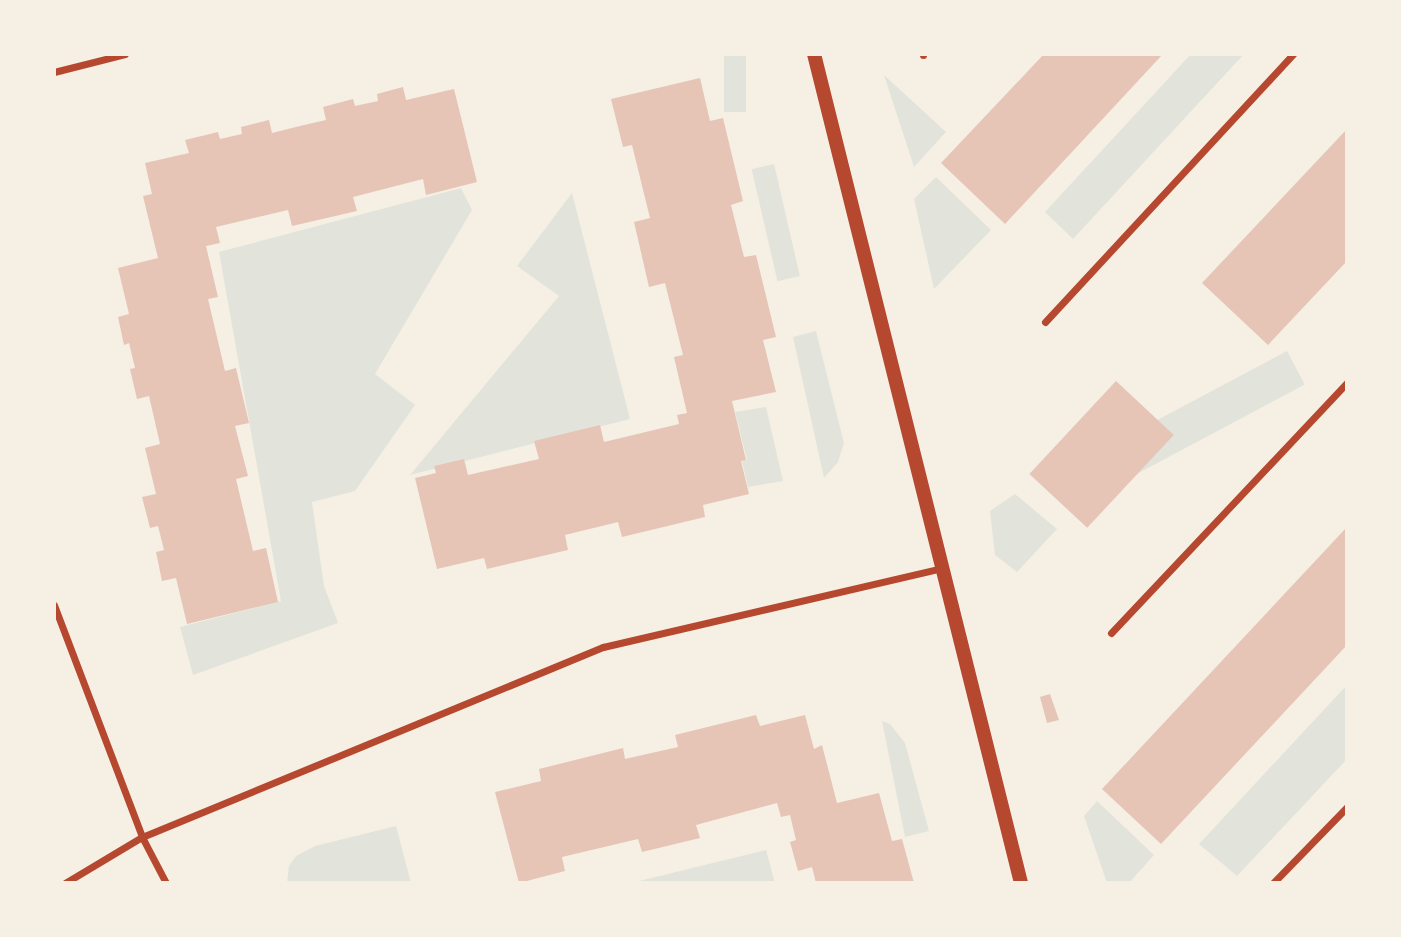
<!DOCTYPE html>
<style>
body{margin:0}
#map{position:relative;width:1401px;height:937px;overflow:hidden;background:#f6efe4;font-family:Signika,sans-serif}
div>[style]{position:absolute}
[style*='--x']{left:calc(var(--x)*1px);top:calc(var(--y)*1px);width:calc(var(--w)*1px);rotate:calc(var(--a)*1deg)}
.green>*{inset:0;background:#e2e4dc;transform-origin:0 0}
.building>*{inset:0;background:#e6c5b7;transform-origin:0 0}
.minor>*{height:7px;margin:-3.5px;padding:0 3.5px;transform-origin:3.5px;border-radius:3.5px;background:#b5482f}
.secondary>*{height:14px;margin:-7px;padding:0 7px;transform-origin:7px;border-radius:7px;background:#b5482f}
span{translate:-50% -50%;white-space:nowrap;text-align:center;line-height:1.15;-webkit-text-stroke:5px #f6efe4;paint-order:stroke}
.frame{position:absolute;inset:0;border:56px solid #f6efe4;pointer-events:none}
</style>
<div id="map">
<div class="green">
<i style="left:724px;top:54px;width:22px;height:58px"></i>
<i style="clip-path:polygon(1191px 54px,1244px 54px,1073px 239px,1045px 212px)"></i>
<i style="clip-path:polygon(884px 75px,946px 132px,914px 167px)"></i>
<i style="left:774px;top:164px;width:115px;height:23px;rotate:77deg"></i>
<i style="clip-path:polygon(936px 177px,991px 230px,934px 289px,914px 199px)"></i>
<i style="clip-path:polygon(461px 188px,472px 210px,375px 374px,415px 405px,355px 491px,312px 502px,324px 586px,338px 623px,193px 675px,180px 627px,281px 601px,219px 252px)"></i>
<i style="clip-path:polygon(572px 193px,630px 419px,410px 475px,559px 296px,517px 266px)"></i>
<i style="clip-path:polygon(816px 331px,844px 443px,838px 462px,824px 478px,793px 337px)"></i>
<i style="left:1287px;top:351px;width:38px;height:264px;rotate:62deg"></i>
<i style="clip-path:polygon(766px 407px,783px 481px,748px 487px,742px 461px,747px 460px,735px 412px)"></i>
<i style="clip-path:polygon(1015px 494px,1057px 529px,1017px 572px,995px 555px,990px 511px)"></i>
<i style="clip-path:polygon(1347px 685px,1347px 759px,1237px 876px,1199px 844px)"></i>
<i style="clip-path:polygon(882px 721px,890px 724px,905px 743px,929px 831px,905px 837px)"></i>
<i style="clip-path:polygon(1097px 801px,1154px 855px,1129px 883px,1107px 883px,1084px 816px)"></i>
<i style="clip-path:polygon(396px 826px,411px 883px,287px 883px,289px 866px,296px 856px,315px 846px)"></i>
<i style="clip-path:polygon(766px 850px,775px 883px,631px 883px)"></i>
</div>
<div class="building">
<i style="clip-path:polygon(1044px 54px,1163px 54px,1005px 224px,941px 163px)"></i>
<i style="clip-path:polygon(700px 78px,710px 121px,723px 118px,743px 201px,731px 205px,744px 257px,756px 255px,776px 337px,763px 340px,776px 392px,732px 401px,746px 460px,741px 461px,749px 494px,703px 505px,705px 517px,622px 537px,618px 522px,565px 535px,568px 550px,487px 569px,484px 558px,437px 569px,415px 478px,436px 473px,434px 466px,464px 459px,468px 475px,539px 459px,534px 441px,600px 425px,604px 442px,679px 424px,677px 415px,687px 413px,674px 357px,683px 355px,665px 283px,649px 287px,634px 222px,650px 218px,632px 145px,623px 147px,611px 99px)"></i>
<i style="clip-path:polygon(403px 87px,406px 100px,454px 89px,477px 182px,426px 195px,423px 179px,353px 197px,357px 211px,292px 226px,288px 210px,216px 227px,220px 243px,206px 246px,218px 297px,208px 299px,225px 371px,236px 368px,249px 423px,235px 426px,248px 476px,236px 479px,253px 551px,266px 548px,278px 602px,187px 624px,176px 578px,162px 581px,156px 552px,164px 550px,158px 526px,150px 528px,142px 497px,156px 494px,145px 448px,160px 444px,149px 396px,137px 399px,130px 369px,135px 368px,129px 343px,124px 345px,118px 317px,129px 314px,118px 268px,158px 258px,143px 196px,152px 194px,145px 163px,189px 153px,185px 140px,218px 132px,220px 139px,242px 134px,241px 127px,269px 120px,272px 133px,300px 126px,326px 120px,323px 107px,353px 99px,355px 106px,378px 101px,377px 94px)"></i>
<i style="clip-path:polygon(1347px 129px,1347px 261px,1268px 345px,1202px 283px)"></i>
<i style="left:1116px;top:381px;width:79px;height:127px;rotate:43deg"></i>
<i style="clip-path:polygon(1347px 527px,1347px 645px,1161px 844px,1102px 789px)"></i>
<i style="clip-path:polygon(1050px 694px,1059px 720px,1047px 723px,1040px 697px)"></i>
<i style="clip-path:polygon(756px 715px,760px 726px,805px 715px,814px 749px,822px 745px,837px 803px,879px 793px,892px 841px,902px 839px,914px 883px,816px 883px,812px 867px,798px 871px,790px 842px,796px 840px,790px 815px,781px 817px,777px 803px,696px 825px,700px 838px,642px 852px,638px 839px,562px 857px,565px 871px,519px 883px,495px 792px,541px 781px,539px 769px,623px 748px,625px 759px,678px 747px,675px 735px)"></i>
</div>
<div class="minor">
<i style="--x:923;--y:55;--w:1;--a:-90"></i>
<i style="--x:54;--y:72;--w:73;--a:-14.2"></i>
<i style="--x:1045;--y:322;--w:365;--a:-47.2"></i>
<i style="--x:54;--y:605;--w:248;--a:69.2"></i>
<i style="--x:142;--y:837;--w:52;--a:62.4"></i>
<i style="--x:1111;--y:633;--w:344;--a:-46.7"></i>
<i style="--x:65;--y:883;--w:90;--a:-30.9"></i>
<i style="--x:142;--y:837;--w:499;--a:-22.4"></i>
<i style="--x:603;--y:647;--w:349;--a:-13.1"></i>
<i style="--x:1273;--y:883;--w:106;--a:-45.8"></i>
</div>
<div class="secondary">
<i style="--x:814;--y:54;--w:854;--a:75.98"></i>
</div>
<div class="frame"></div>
</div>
